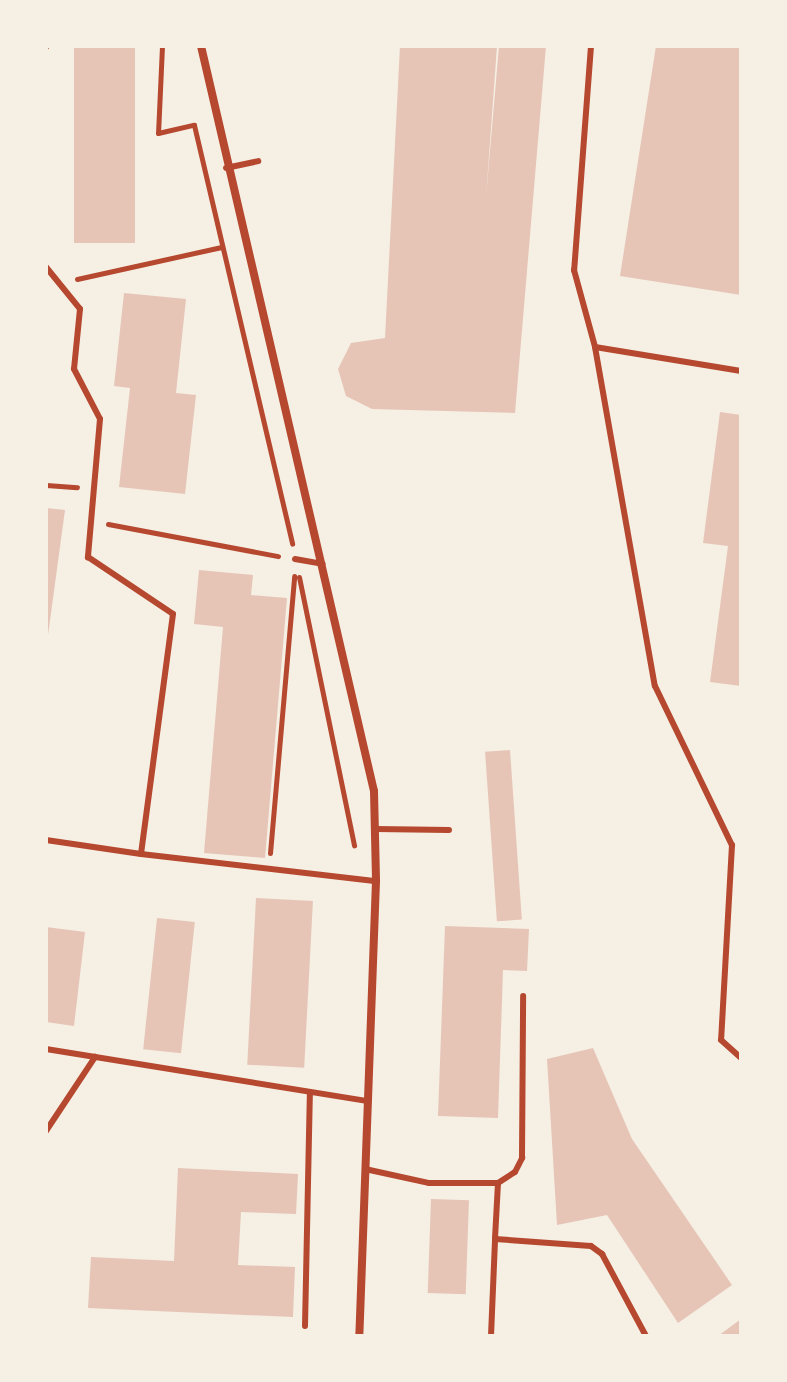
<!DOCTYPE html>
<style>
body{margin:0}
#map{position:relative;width:787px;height:1382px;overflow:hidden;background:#f6efe4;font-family:"Exo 2",sans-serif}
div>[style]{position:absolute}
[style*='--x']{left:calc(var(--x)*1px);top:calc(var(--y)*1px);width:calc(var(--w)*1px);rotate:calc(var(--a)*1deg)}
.building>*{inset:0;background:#e6c5b7;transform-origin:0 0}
.path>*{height:5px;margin:-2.5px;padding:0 2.5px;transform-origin:2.5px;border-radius:2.5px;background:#b5482f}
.service>*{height:6px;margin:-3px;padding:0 3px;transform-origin:3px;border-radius:3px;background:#b5482f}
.minor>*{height:8px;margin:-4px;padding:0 4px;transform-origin:4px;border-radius:4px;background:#b5482f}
span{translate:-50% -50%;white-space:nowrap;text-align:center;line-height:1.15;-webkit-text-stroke:7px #f6efe4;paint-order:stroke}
.frame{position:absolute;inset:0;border:48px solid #f6efe4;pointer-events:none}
</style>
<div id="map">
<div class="building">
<i style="left:74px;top:46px;width:61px;height:197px"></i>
<i style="clip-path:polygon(400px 46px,497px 46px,486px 197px,499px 46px,546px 46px,515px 413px,372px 409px,346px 396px,338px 369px,351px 343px,385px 338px)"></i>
<i style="clip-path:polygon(656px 46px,741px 46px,741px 295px,620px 276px)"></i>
<i style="clip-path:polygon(124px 293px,186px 299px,176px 393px,196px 395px,185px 494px,119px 487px,130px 388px,114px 386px)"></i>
<i style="clip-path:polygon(720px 412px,741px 415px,741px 686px,710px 682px,728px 546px,703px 543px)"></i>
<i style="clip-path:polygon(46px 508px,65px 510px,48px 635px,46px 635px)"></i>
<i style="clip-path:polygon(199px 570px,253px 575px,251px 595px,287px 598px,265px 858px,204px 853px,223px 627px,194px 624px)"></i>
<i style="left:510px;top:750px;width:170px;height:25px;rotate:86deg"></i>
<i style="left:256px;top:898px;width:57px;height:167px;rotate:3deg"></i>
<i style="left:157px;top:918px;width:38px;height:132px;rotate:6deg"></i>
<i style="clip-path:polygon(445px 926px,529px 929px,527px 971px,503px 970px,498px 1118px,438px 1116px)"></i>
<i style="clip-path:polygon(46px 927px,85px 932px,74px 1026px,46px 1022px)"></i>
<i style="clip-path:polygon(593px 1048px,632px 1139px,732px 1285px,678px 1323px,607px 1215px,557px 1225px,547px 1059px)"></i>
<i style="clip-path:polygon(178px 1168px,298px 1174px,296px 1214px,241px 1212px,238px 1265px,295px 1267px,293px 1317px,88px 1308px,91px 1257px,174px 1261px)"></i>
<i style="left:431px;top:1199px;width:38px;height:94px;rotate:2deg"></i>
<i style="clip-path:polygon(741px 1319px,741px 1336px,718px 1336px)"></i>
</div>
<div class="path">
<i style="--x:162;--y:46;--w:87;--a:92.6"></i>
<i style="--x:158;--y:133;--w:37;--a:-13"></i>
<i style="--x:194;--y:125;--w:430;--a:76.8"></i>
<i style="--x:77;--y:279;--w:148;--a:-12.5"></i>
<i style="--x:46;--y:485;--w:31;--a:4"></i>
<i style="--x:108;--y:524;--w:173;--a:10.7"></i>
<i style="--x:299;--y:577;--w:274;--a:78.4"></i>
<i style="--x:270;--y:853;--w:278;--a:-85"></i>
</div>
<div class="service">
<i style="--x:591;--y:46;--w:225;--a:94.3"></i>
<i style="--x:574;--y:270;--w:80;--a:74.7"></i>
<i style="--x:595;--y:347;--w:344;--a:80"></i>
<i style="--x:655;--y:686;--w:177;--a:64.2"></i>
<i style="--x:732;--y:845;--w:195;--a:93.2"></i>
<i style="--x:721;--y:1040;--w:27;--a:42"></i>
<i style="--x:46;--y:47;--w:1;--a:-90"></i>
<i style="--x:226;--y:168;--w:33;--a:-12"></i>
<i style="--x:46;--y:267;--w:54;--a:51"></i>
<i style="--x:80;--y:309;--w:60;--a:95.7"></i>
<i style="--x:74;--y:369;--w:56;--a:62.5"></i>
<i style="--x:100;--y:419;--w:139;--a:95"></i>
<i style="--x:88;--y:557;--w:102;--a:33.8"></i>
<i style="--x:173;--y:614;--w:242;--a:97.6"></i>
<i style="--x:141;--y:854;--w:237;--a:6.6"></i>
<i style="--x:595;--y:347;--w:148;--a:9.3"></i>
<i style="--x:295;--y:559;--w:28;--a:10"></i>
<i style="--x:376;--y:829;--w:73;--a:0.8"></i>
<i style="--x:46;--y:840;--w:96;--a:8.4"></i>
<i style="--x:46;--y:1049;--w:326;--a:9.2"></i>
<i style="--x:46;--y:1131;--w:89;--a:-56.5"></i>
<i style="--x:365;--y:1169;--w:66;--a:12.3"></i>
<i style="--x:429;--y:1183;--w:69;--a:0"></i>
<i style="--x:498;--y:1183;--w:56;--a:93.1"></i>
<i style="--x:495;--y:1239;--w:96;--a:4.2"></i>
<i style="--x:591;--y:1246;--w:14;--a:36"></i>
<i style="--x:602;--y:1254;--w:93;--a:61.8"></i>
<i style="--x:498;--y:1183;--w:20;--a:-33"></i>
<i style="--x:515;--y:1172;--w:16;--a:-63"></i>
<i style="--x:522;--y:1158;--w:162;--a:-89.6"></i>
<i style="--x:305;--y:1326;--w:234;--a:-88.8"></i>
<i style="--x:491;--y:1336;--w:97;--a:-87.6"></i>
</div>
<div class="minor">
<i style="--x:201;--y:46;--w:765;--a:76.93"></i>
<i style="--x:374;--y:791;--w:90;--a:88.7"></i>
<i style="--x:376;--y:881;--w:455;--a:92.1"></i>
</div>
<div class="frame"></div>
</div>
